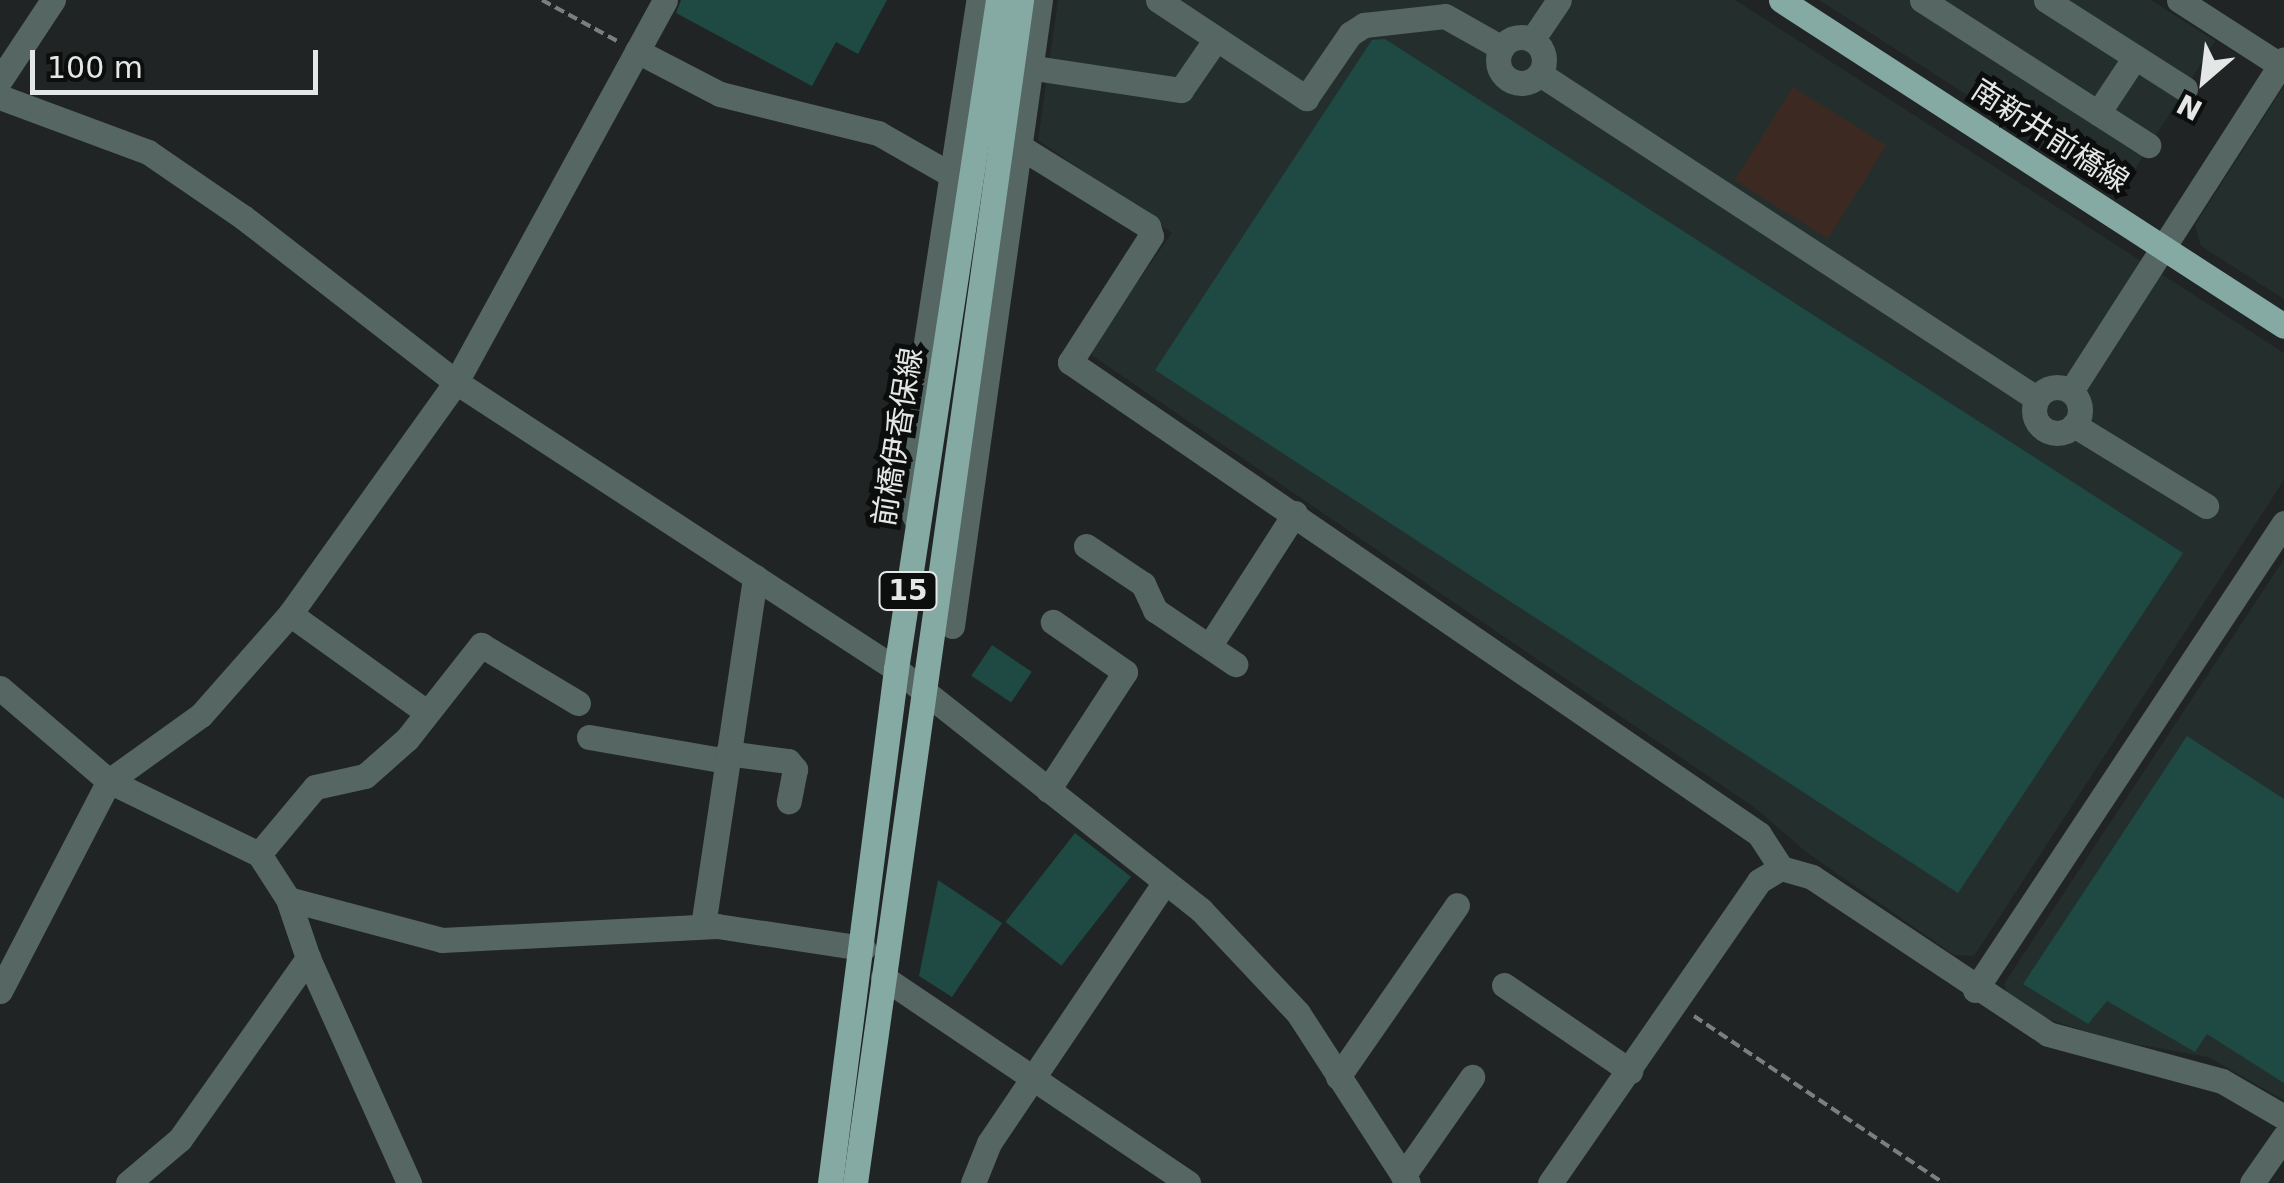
<!DOCTYPE html>
<meta charset="utf-8">
<style>
body{margin:0}
#map{position:relative;width:2284px;height:1183px;overflow:hidden;background:#212424;font-family:"DejaVu Sans","Noto Sans JP",sans-serif}
div>[style]{position:absolute}
[style*='--x']{left:calc(var(--x)*1px);top:calc(var(--y)*1px);width:calc(var(--w)*1px);rotate:calc(var(--a)*1deg)}
.built>*{inset:0;background:#242f2d}
.green>*{inset:0;background:#3c2a22;transform-origin:0 0}
.building>*{inset:0;background:#1f4943;transform-origin:0 0}
.path>*{height:4px;margin-top:-2px;transform-origin:0;background:repeating-linear-gradient(90deg,#7c7f7e 0 10px,transparent 0 15px)}
.minor>*{height:25px;margin:-12.5px;padding:0 12.5px;transform-origin:12.5px;border-radius:12.5px;background:#556663}
.minor>.ring{margin:-12.5px;padding:0;box-sizing:content-box;background:none;border:25px solid #556663;border-radius:50%}
.major>*{height:25px;margin:-12.5px;padding:0 12.5px;transform-origin:12.5px;border-radius:12.5px;background:#85aaa3}
span{translate:-50% -50%;white-space:nowrap;text-align:center;line-height:1.15;-webkit-text-stroke:10px #0c0d0d;paint-order:stroke}
.shield-label span{padding:2px 8px;background:#0c0d0d;border:2px solid;border-radius:8px;-webkit-text-stroke-width:0}
.shield-label{font-size:28px;color:#e4e7e6;font-weight:700}
.street-label{font-size:30px;color:#e4e7e6}
.north{position:absolute;left:2154px;top:30px;width:100px;height:100px;-webkit-text-stroke:8px #0c0d0d;paint-order:stroke;rotate:208deg;font-size:28px;font-weight:700;line-height:40px;text-align:center;color:#e4e7e6}
.north::after{content:'';display:block;margin:auto;width:35px;height:45px;background:#e4e7e6;clip-path:polygon(50% 0,100% 100%,50% 72%,0 100%)}
.scale{position:absolute;left:30px;top:50px;width:288px;height:45px;box-sizing:border-box;border:5px solid #e4e7e6;border-top:0;padding-left:12px;font-size:30px;line-height:35px;white-space:nowrap;color:#e4e7e6;-webkit-text-stroke:8px #0c0d0d;paint-order:stroke}
</style>
<div id="map">
<div class="built">
<i style="clip-path:polygon(1058px 0,1735px 0,2284px 353px,2284px 480px,1974px 956px,1954px 955px,1806px 852px,1758px 810px,1093px 356px,1090px 349px,1172px 233px,1038px 140px)"></i>
<i style="clip-path:polygon(1819px 0,2151px 0,2215px 41px,2120px 193px)"></i>
<i style="clip-path:polygon(2284px 86px,2284px 299px,2201px 246px,2195px 225px)"></i>
<i style="clip-path:polygon(2284px 559px,2284px 1100px,2208px 1057px,2113px 1040px,2048px 1019px,2008px 998px,2004px 984px)"></i>
</div>
<div class="green">
<i style="left:1793px;top:87px;width:110px;height:110px;rotate:32deg"></i>
</div>
<div class="building">
<i style="clip-path:polygon(681px 0,887px 0,858px 54px,836px 42px,812px 86px,676px 13px)"></i>
<i style="clip-path:polygon(1385px 39px,2183px 553px,1958px 893px,1155px 370px,1372px 40px)"></i>
<i style="left:992px;top:645px;width:48px;height:37px;rotate:34deg"></i>
<i style="clip-path:polygon(2187px 736px,2284px 799px,2284px 1083px,2207px 1034px,2195px 1052px,2107px 1001px,2088px 1024px,2023px 984px)"></i>
<i style="left:1075px;top:833px;width:71px;height:113px;rotate:38deg"></i>
<i style="clip-path:polygon(938px 880px,1002px 923px,952px 997px,919px 976px)"></i>
</div>
<div class="path">
<i style="--x:542;--y:0;--w:88;--a:28.6"></i>
<i style="--x:1694;--y:1016;--w:300;--a:33.8"></i>
</div>
<div class="minor">
<i style="--x:1158;--y:0;--w:178;--a:33.5"></i>
<i style="--x:1306;--y:98;--w:78;--a:-55.5"></i>
<i style="--x:1350;--y:34;--w:17;--a:-33"></i>
<i style="--x:1364;--y:25;--w:81;--a:-6.3"></i>
<i style="--x:1445;--y:16;--w:65;--a:29.3"></i>
<i style="--x:1922;--y:0;--w:269;--a:32.7"></i>
<i style="--x:2046;--y:0;--w:165;--a:32.6"></i>
<i style="--x:2179;--y:0;--w:120;--a:32.8"></i>
<i class="ring" style="left:1498px;top:37px;width:21px;height:21px"></i>
<i style="--x:1532;--y:40;--w:48;--a:-56"></i>
<i style="--x:637;--y:51;--w:93;--a:27.4"></i>
<i style="--x:720;--y:94;--w:163;--a:13.9"></i>
<i style="--x:878;--y:133;--w:97;--a:29.7"></i>
<i style="--x:1015;--y:65;--w:168;--a:8.6"></i>
<i style="--x:1181;--y:90;--w:62;--a:-55.5"></i>
<i style="--x:1540;--y:74;--w:592;--a:33.15"></i>
<i style="--x:0;--y:80;--w:96;--a:-56.5"></i>
<i style="--x:0;--y:97;--w:158;--a:20.4"></i>
<i style="--x:148;--y:152;--w:115;--a:34.4"></i>
<i style="--x:243;--y:217;--w:269;--a:37.8"></i>
<i style="--x:456;--y:382;--w:525;--a:33.12"></i>
<i style="--x:896;--y:669;--w:389;--a:38.3"></i>
<i style="--x:1201;--y:910;--w:141;--a:46.7"></i>
<i style="--x:1298;--y:1013;--w:202;--a:57.1"></i>
<i style="--x:2098;--y:113;--w:67;--a:-56.5"></i>
<i style="--x:1001;--y:135;--w:173;--a:31.8"></i>
<i style="--x:1148;--y:226;--w:10;--a:73"></i>
<i style="--x:1151;--y:236;--w:150;--a:122.7"></i>
<i style="--x:1070;--y:362;--w:835;--a:34.41"></i>
<i style="--x:1759;--y:834;--w:40;--a:57.1"></i>
<i class="ring" style="left:2034px;top:387px;width:21px;height:21px"></i>
<i style="--x:2071;--y:391;--w:394;--a:-57.3"></i>
<i style="--x:2074;--y:425;--w:155;--a:31.5"></i>
<i style="--x:918;--y:523;--w:34;--a:-117"></i>
<i style="--x:903;--y:493;--w:499;--a:-81.3"></i>
<i style="--x:1086;--y:546;--w:69;--a:33.7"></i>
<i style="--x:1143;--y:584;--w:29;--a:65"></i>
<i style="--x:1155;--y:610;--w:97;--a:34"></i>
<i style="--x:290;--y:614;--w:166;--a:35.7"></i>
<i style="--x:952;--y:626;--w:632;--a:-82"></i>
<i style="--x:1210;--y:645;--w:157;--a:-57.2"></i>
<i style="--x:0;--y:688;--w:143;--a:40.5"></i>
<i style="--x:109;--y:781;--w:167;--a:26"></i>
<i style="--x:259;--y:854;--w:54;--a:57.2"></i>
<i style="--x:288;--y:899;--w:159;--a:14.9"></i>
<i style="--x:442;--y:940;--w:275;--a:-2.9"></i>
<i style="--x:717;--y:926;--w:148;--a:8.6"></i>
<i style="--x:589;--y:737;--w:139;--a:9.9"></i>
<i style="--x:727;--y:753;--w:62;--a:7.5"></i>
<i style="--x:788;--y:761;--w:11;--a:49"></i>
<i style="--x:795;--y:769;--w:33;--a:101"></i>
<i style="--x:1048;--y:790;--w:141;--a:-56.9"></i>
<i style="--x:1125;--y:672;--w:88;--a:-145.2"></i>
<i style="--x:259;--y:854;--w:87;--a:-50.1"></i>
<i style="--x:315;--y:787;--w:51;--a:-12.4"></i>
<i style="--x:365;--y:776;--w:56;--a:-41.4"></i>
<i style="--x:407;--y:739;--w:120;--a:-51.8"></i>
<i style="--x:481;--y:645;--w:113;--a:30.9"></i>
<i style="--x:288;--y:899;--w:62;--a:71.3"></i>
<i style="--x:308;--y:958;--w:247;--a:65.8"></i>
<i style="--x:703;--y:926;--w:353;--a:-81.5"></i>
<i style="--x:883;--y:977;--w:368;--a:34"></i>
<i style="--x:1504;--y:985;--w:153;--a:34.3"></i>
<i style="--x:1975;--y:990;--w:560;--a:-56.51"></i>
<i style="--x:0;--y:991;--w:237;--a:-62.6"></i>
<i style="--x:109;--y:781;--w:113;--a:-35.7"></i>
<i style="--x:201;--y:715;--w:135;--a:-48.6"></i>
<i style="--x:290;--y:614;--w:285;--a:-54.4"></i>
<i style="--x:456;--y:382;--w:435;--a:-61.3"></i>
<i style="--x:1338;--y:1077;--w:209;--a:-55.3"></i>
<i style="--x:1403;--y:1176;--w:121;--a:-55.1"></i>
<i style="--x:128;--y:1183;--w:68;--a:-40.2"></i>
<i style="--x:180;--y:1139;--w:222;--a:-54.7"></i>
<i style="--x:973;--y:1183;--w:43;--a:-68.2"></i>
<i style="--x:989;--y:1143;--w:315;--a:-56"></i>
<i style="--x:1550;--y:1183;--w:367;--a:-55.3"></i>
<i style="--x:1759;--y:881;--w:26;--a:-31"></i>
<i style="--x:1781;--y:868;--w:32;--a:16"></i>
<i style="--x:1812;--y:877;--w:283;--a:33.6"></i>
<i style="--x:2048;--y:1034;--w:180;--a:15.1"></i>
<i style="--x:2222;--y:1081;--w:72;--a:30.1"></i>
<i style="--x:2252;--y:1183;--w:56;--a:-55.2"></i>
</div>
<div class="major">
<i style="--x:1781;--y:0;--w:599;--a:32.95"></i>
<i style="--x:830;--y:1183;--w:518;--a:-82.68"></i>
<i style="--x:896;--y:669;--w:677;--a:-81.33"></i>
<i style="--x:855;--y:1183;--w:1195;--a:-82.01"></i>
</div>
<div class="shield-label">
<span style="left:908px;top:591px">15</span>
</div>
<div class="street-label">
<span style="left:2050px;top:136px;rotate:33deg">南新井前橋線</span>
<span style="left:898px;top:437px;rotate:-81deg">前橋伊香保線</span>
</div>
<div class="north">N</div>
<div class="scale">100 m</div>
</div>
